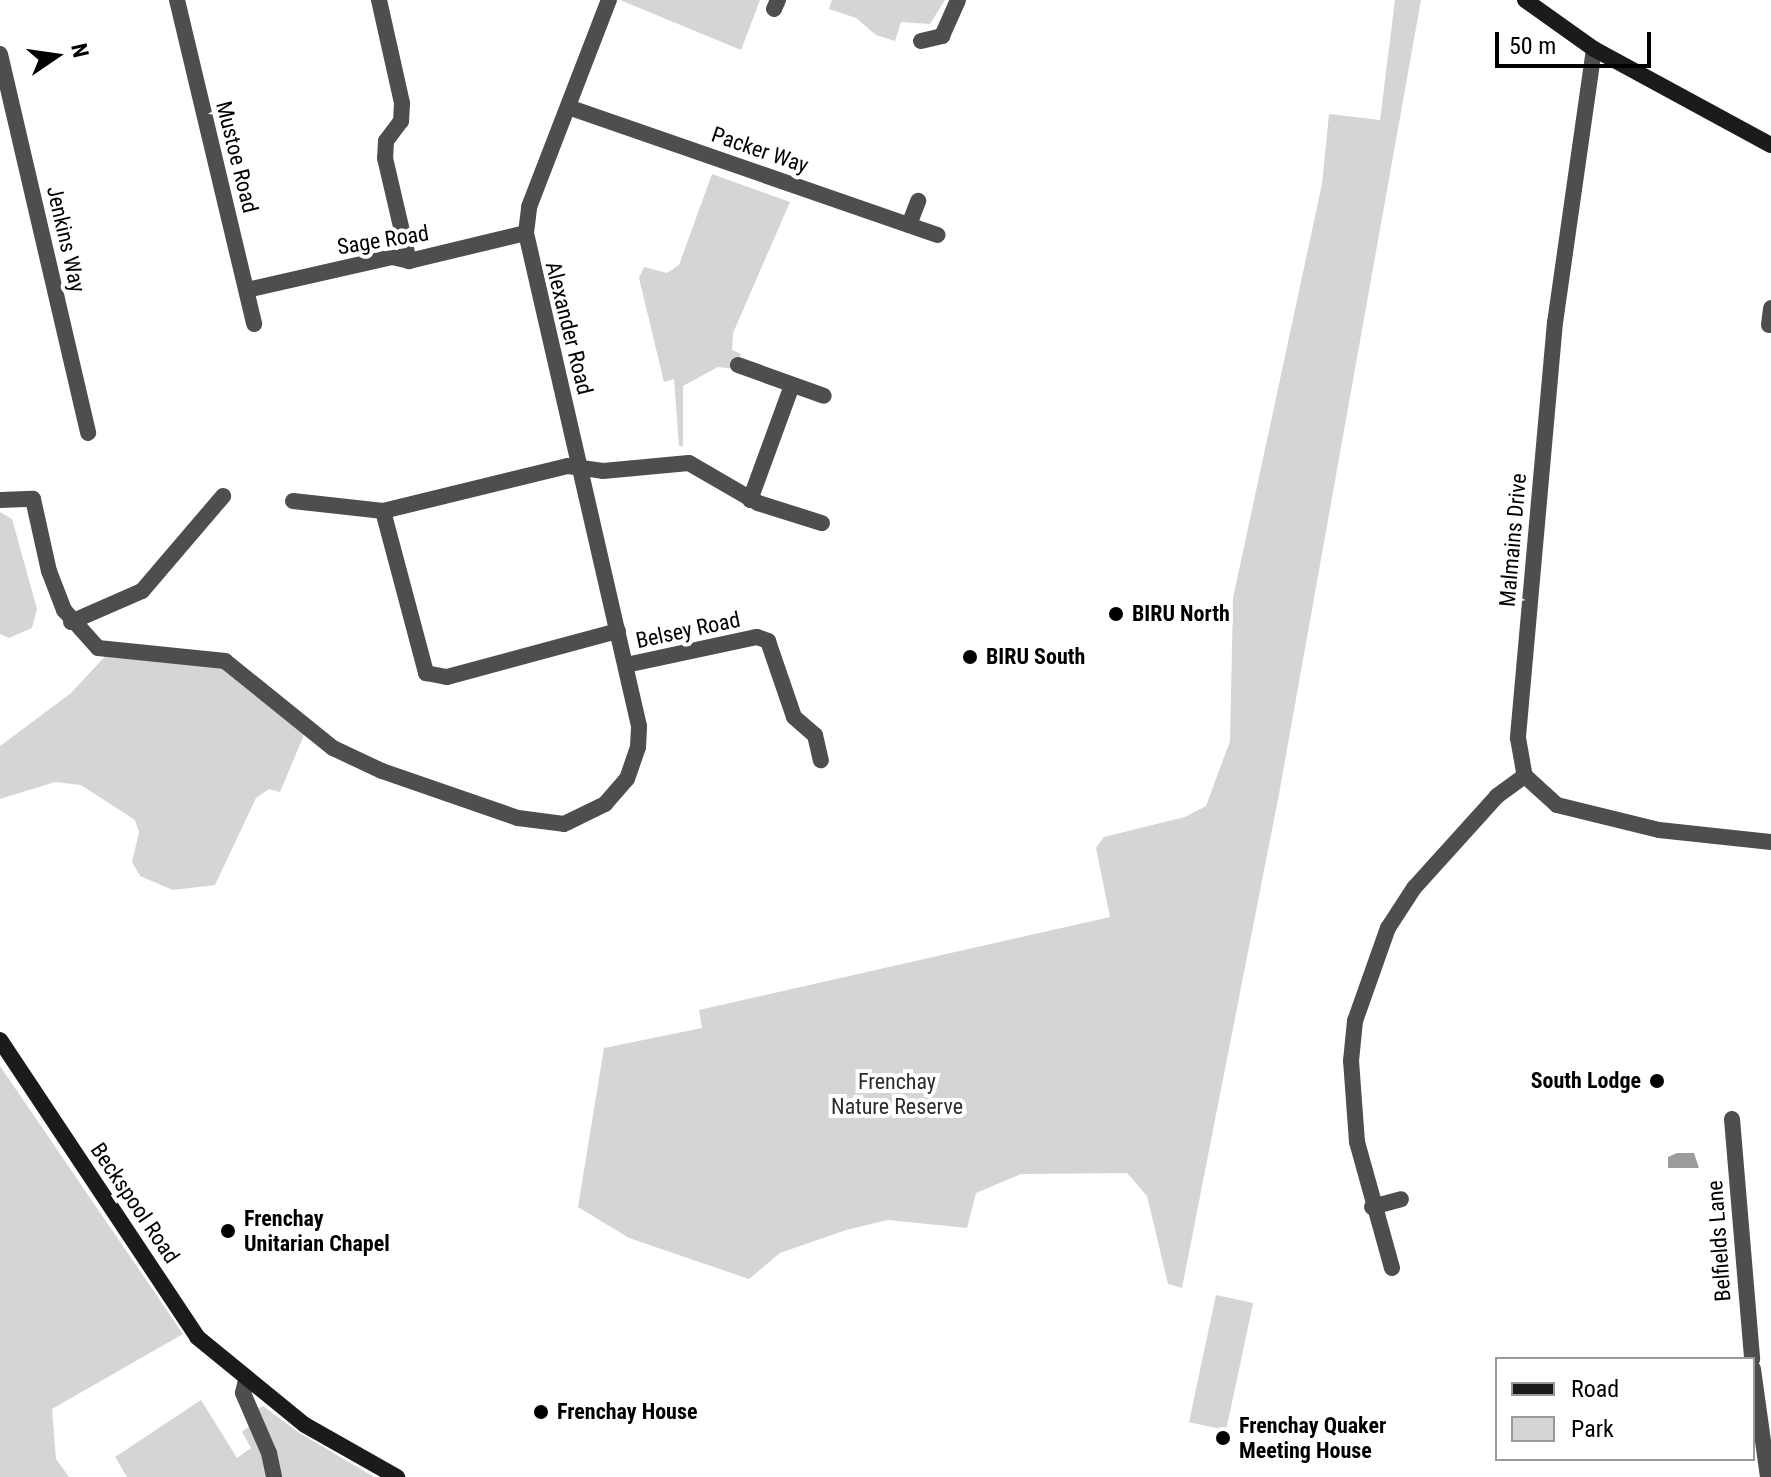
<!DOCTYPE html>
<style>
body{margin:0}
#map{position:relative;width:1771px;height:1477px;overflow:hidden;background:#fff;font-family:"Roboto Condensed",sans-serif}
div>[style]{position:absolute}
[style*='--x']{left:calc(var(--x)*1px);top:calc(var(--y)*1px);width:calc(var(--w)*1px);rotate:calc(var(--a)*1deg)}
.green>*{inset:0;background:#d5d5d5;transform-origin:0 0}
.water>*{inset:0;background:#9c9c9c}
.street>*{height:16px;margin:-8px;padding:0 8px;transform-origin:8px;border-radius:8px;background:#4e4e4e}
.secondary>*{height:16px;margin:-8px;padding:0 8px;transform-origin:8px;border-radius:8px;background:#1b1b1b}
.dots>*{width:22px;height:22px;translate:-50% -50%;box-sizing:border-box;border:4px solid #fff;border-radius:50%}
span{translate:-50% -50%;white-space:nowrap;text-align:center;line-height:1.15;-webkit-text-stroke:8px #fff;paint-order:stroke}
.street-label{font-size:22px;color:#000}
.poi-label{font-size:22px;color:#000;font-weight:700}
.left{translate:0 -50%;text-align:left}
.right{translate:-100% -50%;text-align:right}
.park-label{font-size:22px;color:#2c2c2c}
.legend{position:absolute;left:1495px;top:1357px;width:260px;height:104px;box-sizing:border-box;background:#fff;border:2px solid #999;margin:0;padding:10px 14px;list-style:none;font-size:24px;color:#000}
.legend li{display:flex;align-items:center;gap:16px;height:40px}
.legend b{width:40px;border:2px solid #999}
.north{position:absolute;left:16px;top:16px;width:80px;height:80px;-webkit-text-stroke:6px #fff;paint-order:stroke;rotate:77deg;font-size:22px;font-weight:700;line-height:32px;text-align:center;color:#000}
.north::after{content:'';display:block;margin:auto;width:28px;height:36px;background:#000;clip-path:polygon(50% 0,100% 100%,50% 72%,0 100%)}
.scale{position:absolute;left:1495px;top:32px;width:156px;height:36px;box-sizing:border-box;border:4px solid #000;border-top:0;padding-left:10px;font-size:24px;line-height:28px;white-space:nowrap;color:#000;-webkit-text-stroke:6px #fff;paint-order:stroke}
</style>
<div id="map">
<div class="green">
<i style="clip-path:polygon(620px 0,760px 0,741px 50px)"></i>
<i style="clip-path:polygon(832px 0,945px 0,930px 24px,901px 22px,895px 41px,876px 35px,856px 18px,829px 9px)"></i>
<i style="clip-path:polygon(1395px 0,1421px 0,1279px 794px,1182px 1288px,1168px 1284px,1147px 1196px,1127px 1173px,1021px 1174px,976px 1193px,967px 1228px,888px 1220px,846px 1230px,780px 1253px,749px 1279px,629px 1238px,578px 1207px,604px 1048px,702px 1028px,699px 1010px,1110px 917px,1096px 848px,1104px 837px,1185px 817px,1206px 806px,1230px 741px,1233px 598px,1322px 184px,1329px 114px,1380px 120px)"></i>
<i style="clip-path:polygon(712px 174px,790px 202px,733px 333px,732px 350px,741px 354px,736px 369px,718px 367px,683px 386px,683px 446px,679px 446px,674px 379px,664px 382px,639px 278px,644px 267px,667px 273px,679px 265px)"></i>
<i style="clip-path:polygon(0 512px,12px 519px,37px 609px,32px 628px,9px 638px,0 634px)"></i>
<i style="clip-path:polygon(110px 651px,210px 658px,306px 730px,280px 792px,269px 789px,256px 798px,215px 885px,173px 890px,140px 876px,132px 862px,139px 832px,135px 820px,81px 785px,55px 782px,0 799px,0 746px,71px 693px)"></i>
<i style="clip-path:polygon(0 1066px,183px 1334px,52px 1409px,56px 1459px,69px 1477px,0 1477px)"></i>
<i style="left:1216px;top:1295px;width:38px;height:130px;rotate:12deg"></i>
<i style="clip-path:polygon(201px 1400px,237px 1458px,251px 1448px,242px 1432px,252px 1424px,268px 1477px,127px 1477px,115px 1457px)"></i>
<i style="clip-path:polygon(263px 1406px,298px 1432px,374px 1477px,280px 1477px,258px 1409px)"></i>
</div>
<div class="water">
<i style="clip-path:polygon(1677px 1153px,1694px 1153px,1699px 1168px,1668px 1168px,1668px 1157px)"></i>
</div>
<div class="street">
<i style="--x:177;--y:0;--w:333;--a:76.6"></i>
<i style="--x:379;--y:0;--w:106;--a:77.4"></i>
<i style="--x:402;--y:103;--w:18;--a:93"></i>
<i style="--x:401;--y:121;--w:25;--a:127"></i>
<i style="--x:386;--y:141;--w:17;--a:93"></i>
<i style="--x:385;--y:158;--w:106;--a:76.9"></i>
<i style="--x:774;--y:9;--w:10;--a:-66"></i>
<i style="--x:921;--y:41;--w:22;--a:-13"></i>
<i style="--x:942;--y:36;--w:39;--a:-66"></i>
<i style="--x:1594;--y:49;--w:276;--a:98.1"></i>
<i style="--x:1555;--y:322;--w:418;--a:95.1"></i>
<i style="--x:1518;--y:738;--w:39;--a:80"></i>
<i style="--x:1525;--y:776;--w:43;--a:42.2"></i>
<i style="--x:1557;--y:805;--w:105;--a:13.8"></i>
<i style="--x:1659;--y:830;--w:113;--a:6.1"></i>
<i style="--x:0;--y:54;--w:389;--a:76.9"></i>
<i style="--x:568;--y:107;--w:391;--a:19.1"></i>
<i style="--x:909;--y:225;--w:26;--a:-69"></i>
<i style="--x:247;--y:290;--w:149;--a:-12.8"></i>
<i style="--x:392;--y:257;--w:17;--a:13"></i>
<i style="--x:409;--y:261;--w:120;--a:-13.5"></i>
<i style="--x:1769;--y:325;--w:17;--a:-83"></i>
<i style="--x:738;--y:365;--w:91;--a:19.8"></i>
<i style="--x:0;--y:500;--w:33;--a:-2"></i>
<i style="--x:33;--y:499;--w:74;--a:77.5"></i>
<i style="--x:49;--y:571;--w:42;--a:69"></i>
<i style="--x:64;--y:610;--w:51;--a:48.2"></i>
<i style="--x:98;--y:648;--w:128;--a:5.8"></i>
<i style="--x:225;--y:661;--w:139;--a:38.9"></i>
<i style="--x:333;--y:748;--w:54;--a:25.1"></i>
<i style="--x:382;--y:771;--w:144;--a:19.1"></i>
<i style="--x:518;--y:818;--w:46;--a:7.4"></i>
<i style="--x:564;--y:824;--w:46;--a:-26"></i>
<i style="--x:605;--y:804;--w:33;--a:-49"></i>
<i style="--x:627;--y:779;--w:34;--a:-71"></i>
<i style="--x:638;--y:747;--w:21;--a:-87"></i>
<i style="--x:639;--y:726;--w:506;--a:-102.91"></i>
<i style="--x:526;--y:233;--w:26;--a:-83"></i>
<i style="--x:529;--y:207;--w:222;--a:-68.9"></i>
<i style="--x:750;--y:500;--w:122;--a:-69.9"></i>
<i style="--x:293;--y:501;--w:91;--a:6.3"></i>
<i style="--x:383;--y:511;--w:190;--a:-13.7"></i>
<i style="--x:568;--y:466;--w:35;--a:8"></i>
<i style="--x:603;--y:471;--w:86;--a:-5.3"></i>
<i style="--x:689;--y:463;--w:80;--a:30.1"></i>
<i style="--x:758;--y:503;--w:67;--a:17.4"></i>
<i style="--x:383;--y:511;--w:168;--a:75.1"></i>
<i style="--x:426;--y:673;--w:21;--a:11"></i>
<i style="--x:447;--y:677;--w:177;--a:-15.1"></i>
<i style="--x:71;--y:622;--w:77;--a:-23.6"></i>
<i style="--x:142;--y:591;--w:125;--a:-49.5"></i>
<i style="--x:626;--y:665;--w:134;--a:-12.1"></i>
<i style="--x:757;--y:637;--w:12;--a:20"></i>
<i style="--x:768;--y:641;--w:80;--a:71.1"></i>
<i style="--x:794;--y:717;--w:28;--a:41"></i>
<i style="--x:815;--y:735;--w:26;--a:77"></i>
<i style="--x:1732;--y:1119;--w:241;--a:85.2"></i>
<i style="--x:1372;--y:1207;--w:30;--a:-15"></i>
<i style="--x:1392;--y:1268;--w:131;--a:-105.5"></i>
<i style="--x:1357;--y:1142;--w:81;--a:-94.2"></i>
<i style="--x:1351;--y:1061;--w:40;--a:-84.3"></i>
<i style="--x:1355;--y:1021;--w:99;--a:-70.5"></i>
<i style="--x:1388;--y:928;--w:48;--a:-57"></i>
<i style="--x:1414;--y:888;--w:124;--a:-47.9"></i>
<i style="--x:1497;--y:796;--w:34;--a:-36"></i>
<i style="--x:1753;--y:1369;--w:109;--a:82.1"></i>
<i style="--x:246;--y:1380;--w:13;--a:103"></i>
<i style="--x:243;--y:1393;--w:65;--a:66.6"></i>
<i style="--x:269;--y:1453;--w:25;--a:78"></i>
</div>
<div class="secondary">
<i style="--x:1525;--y:0;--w:85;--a:35.4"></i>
<i style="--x:1594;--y:49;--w:201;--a:28.5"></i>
<i style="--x:0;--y:1040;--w:356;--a:56.4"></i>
<i style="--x:197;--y:1337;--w:139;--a:39.2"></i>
<i style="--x:305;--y:1425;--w:106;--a:29.5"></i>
</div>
<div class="dots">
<i style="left:1116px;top:614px;background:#000"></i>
<i style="left:970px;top:657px;background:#000"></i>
<i style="left:1657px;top:1081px;background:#000"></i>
<i style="left:228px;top:1231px;background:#000"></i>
<i style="left:541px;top:1412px;background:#000"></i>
<i style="left:1223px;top:1438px;background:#000"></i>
</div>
<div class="street-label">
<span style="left:760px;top:150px;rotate:19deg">Packer Way</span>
<span style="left:237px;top:157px;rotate:76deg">Mustoe Road</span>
<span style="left:66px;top:239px;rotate:77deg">Jenkins Way</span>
<span style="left:383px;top:240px;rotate:-9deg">Sage Road</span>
<span style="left:569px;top:328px;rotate:76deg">Alexander Road</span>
<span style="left:1513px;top:540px;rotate:-85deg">Malmains Drive</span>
<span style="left:688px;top:630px;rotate:-12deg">Belsey Road</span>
<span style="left:135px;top:1203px;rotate:56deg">Beckspool Road</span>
<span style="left:1719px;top:1241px;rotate:-94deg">Belfields Lane</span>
</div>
<div class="poi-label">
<span class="left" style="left:1132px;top:614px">BIRU North</span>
<span class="left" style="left:986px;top:657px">BIRU South</span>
<span class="right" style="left:1641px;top:1081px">South Lodge</span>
<span class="left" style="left:244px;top:1231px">Frenchay<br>Unitarian Chapel</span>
<span class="left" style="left:557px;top:1412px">Frenchay House</span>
<span class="left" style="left:1239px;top:1438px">Frenchay Quaker<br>Meeting House</span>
</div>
<div class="park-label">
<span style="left:897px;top:1094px">Frenchay<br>Nature Reserve</span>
</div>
<ul class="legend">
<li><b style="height:10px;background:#1b1b1b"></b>Road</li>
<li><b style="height:22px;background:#d5d5d5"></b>Park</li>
</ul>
<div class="north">N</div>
<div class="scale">50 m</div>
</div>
